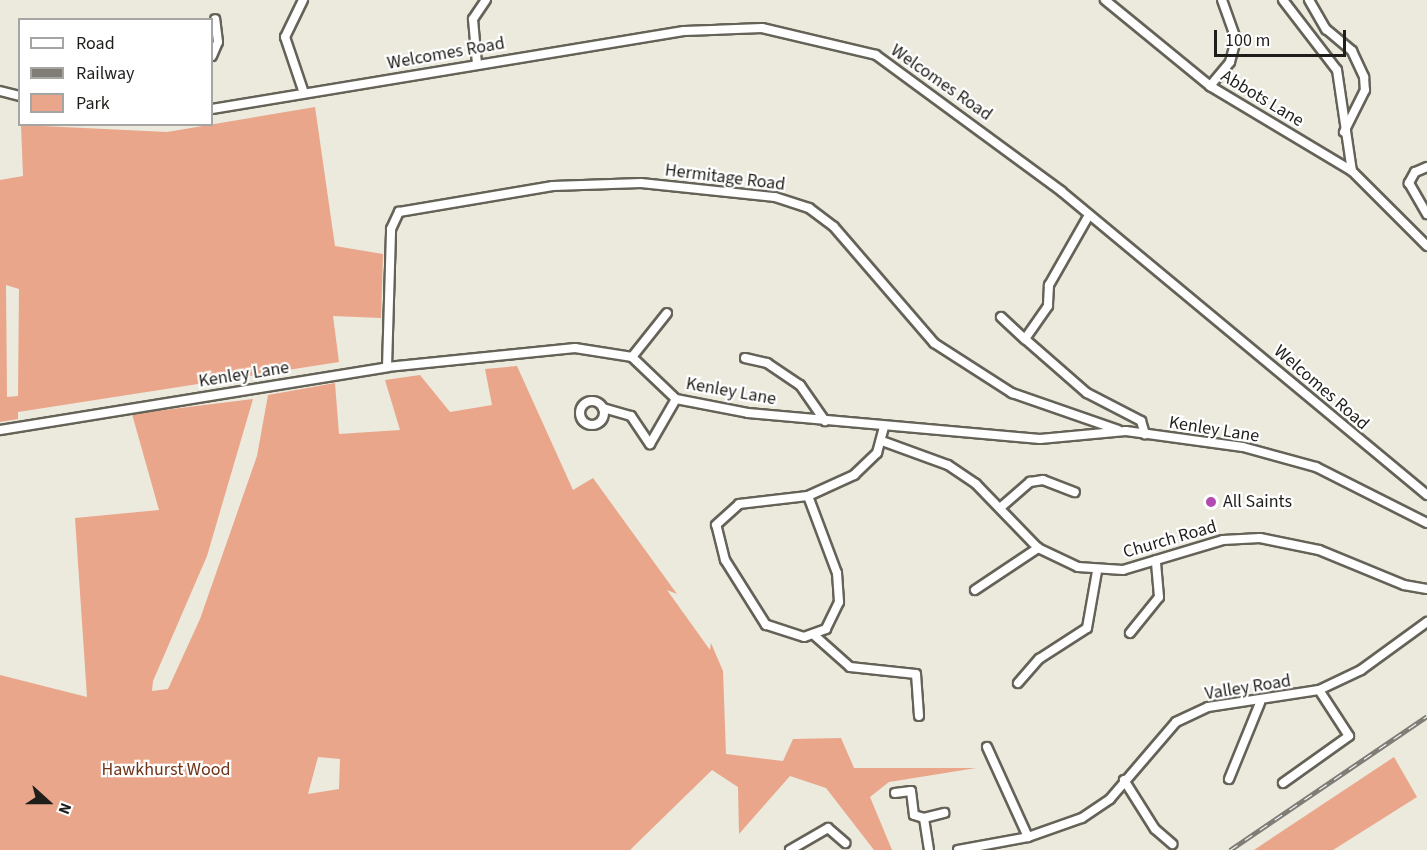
<!DOCTYPE html>
<style>
body{margin:0}
#map{position:relative;width:1427px;height:850px;overflow:hidden;background:#ece9dd;font-family:"Source Sans 3",sans-serif}
div>[style]{position:absolute}
[style*='--x']{left:calc(var(--x)*1px);top:calc(var(--y)*1px);width:calc(var(--w)*1px);rotate:calc(var(--a)*1deg)}
.green>*{inset:0;background:#e9a68a}
.roads{filter:drop-shadow(2px 0 #656258) drop-shadow(-2px 0 #656258) drop-shadow(0 2px #656258) drop-shadow(0 -2px #656258)}
.minor>*{height:8px;margin:-4px;padding:0 4px;transform-origin:4px;border-radius:4px;background:#fff}
.minor>.ring{margin:-4px;padding:0;box-sizing:content-box;background:none;border:8px solid #fff;border-radius:50%}
.rail>*{height:5px;margin-top:-2.5px;transform-origin:0;background:repeating-linear-gradient(90deg,#fff 0 9px,#7f7d75 0 18px);box-sizing:border-box;border-block:2px solid #7f7d75}
.dots>*{width:16px;height:16px;translate:-50% -50%;box-sizing:border-box;border:3px solid #fff;border-radius:50%}
span{translate:-50% -50%;white-space:nowrap;text-align:center;line-height:1.15;-webkit-text-stroke:4.5px #fff;paint-order:stroke}
.street-label{font-size:18px;color:#1f1e1a}
.poi-label{font-size:18px;color:#1f1e1a}
.left{translate:0 -50%;text-align:left}
.park-label{font-size:18px;color:#703317}
.legend{position:absolute;left:18px;top:18px;width:195px;height:108px;box-sizing:border-box;background:#fff;border:2px solid #a5a5a3;margin:0;padding:8px 10px;list-style:none;font-size:18px;color:#1f1e1a}
.legend li{display:flex;align-items:center;gap:12px;height:30px}
.legend b{width:30px;border:2px solid #a5a5a3}
.north{position:absolute;left:18px;top:772px;width:60px;height:60px;-webkit-text-stroke:4px #fff;paint-order:stroke;rotate:111deg;font-size:16px;font-weight:700;line-height:24px;text-align:center;color:#1f1e1a}
.north::after{content:'';display:block;margin:auto;width:21px;height:27px;background:#1f1e1a;clip-path:polygon(50% 0,100% 100%,50% 72%,0 100%)}
.scale{position:absolute;left:1214px;top:30px;width:132px;height:27px;box-sizing:border-box;border:3px solid #1f1e1a;border-top:0;padding-left:8px;font-size:18px;line-height:21px;white-space:nowrap;color:#1f1e1a;-webkit-text-stroke:4px #fff;paint-order:stroke}
</style>
<div id="map">
<div class="green">
<i style="clip-path:polygon(evenodd,315px 107px,335px 246px,383px 254px,381px 318px,333px 316px,339px 362px,18px 412px,18px 419px,0 422px,0 180px,23px 176px,21px 125px,167px 132px,315px 107px,6px 285px,19px 289px,18px 396px,7px 397px,6px 285px)"></i>
<i style="clip-path:polygon(evenodd,517px 366px,573px 490px,593px 478px,677px 594px,667px 590px,710px 650px,711px 643px,723px 671px,726px 754px,783px 761px,793px 739px,841px 738px,854px 768px,976px 768px,889px 782px,870px 797px,892px 850px,874px 850px,826px 788px,790px 776px,739px 834px,738px 787px,712px 770px,630px 850px,0 850px,0 675px,87px 697px,75px 518px,159px 510px,132px 414px,253px 399px,207px 556px,153px 681px,152px 691px,168px 689px,200px 619px,257px 456px,268px 395px,335px 383px,339px 434px,400px 430px,385px 380px,420px 375px,450px 412px,492px 405px,485px 369px,517px 366px,318px 757px,340px 759px,339px 789px,308px 794px,318px 757px)"></i>
<i style="clip-path:polygon(1394px 757px,1417px 797px,1333px 850px,1254px 850px)"></i>
</div>
<div class="roads">
<div class="minor">
<i style="--x:303;--y:0;--w:41;--a:115.9"></i>
<i style="--x:285;--y:37;--w:59;--a:71.3"></i>
<i style="--x:1105;--y:0;--w:136;--a:39.3"></i>
<i style="--x:1210;--y:86;--w:165;--a:30.9"></i>
<i style="--x:1283;--y:0;--w:88;--a:52.4"></i>
<i style="--x:1337;--y:70;--w:102;--a:81.6"></i>
<i style="--x:1352;--y:171;--w:106;--a:45"></i>
<i style="--x:1309;--y:0;--w:34;--a:60"></i>
<i style="--x:1326;--y:29;--w:34;--a:40"></i>
<i style="--x:1352;--y:51;--w:29;--a:65"></i>
<i style="--x:1364;--y:77;--w:13;--a:86"></i>
<i style="--x:1365;--y:90;--w:47;--a:116.6"></i>
<i style="--x:212;--y:56;--w:15;--a:-67"></i>
<i style="--x:218;--y:42;--w:23;--a:-97"></i>
<i style="--x:477;--y:64;--w:45;--a:-95.1"></i>
<i style="--x:473;--y:19;--w:23;--a:-56"></i>
<i style="--x:1210;--y:86;--w:31;--a:-50"></i>
<i style="--x:1230;--y:62;--w:24;--a:-75"></i>
<i style="--x:1236;--y:39;--w:41;--a:-109.7"></i>
<i style="--x:0;--y:91;--w:21;--a:14"></i>
<i style="--x:212;--y:109;--w:478;--a:-9.4"></i>
<i style="--x:684;--y:31;--w:78;--a:-2.2"></i>
<i style="--x:762;--y:28;--w:117;--a:13.3"></i>
<i style="--x:876;--y:55;--w:230;--a:36.3"></i>
<i style="--x:1061;--y:191;--w:476;--a:39.7"></i>
<i style="--x:1427;--y:167;--w:13;--a:157"></i>
<i style="--x:1415;--y:172;--w:13;--a:119"></i>
<i style="--x:1409;--y:183;--w:36;--a:60"></i>
<i style="--x:1089;--y:215;--w:81;--a:119.7"></i>
<i style="--x:1049;--y:285;--w:21;--a:93"></i>
<i style="--x:1048;--y:306;--w:40;--a:124.9"></i>
<i style="--x:1025;--y:339;--w:82;--a:41.1"></i>
<i style="--x:1087;--y:393;--w:61;--a:27.4"></i>
<i style="--x:1141;--y:421;--w:14;--a:73"></i>
<i style="--x:1001;--y:317;--w:33;--a:43"></i>
<i style="--x:632;--y:357;--w:56;--a:-51.5"></i>
<i style="--x:745;--y:358;--w:23;--a:13"></i>
<i style="--x:767;--y:363;--w:40;--a:34"></i>
<i style="--x:800;--y:385;--w:44;--a:55.2"></i>
<i style="--x:387;--y:367;--w:138;--a:-88.3"></i>
<i style="--x:391;--y:229;--w:19;--a:-65"></i>
<i style="--x:399;--y:212;--w:156;--a:-9.6"></i>
<i style="--x:553;--y:186;--w:88;--a:-2"></i>
<i style="--x:641;--y:183;--w:135;--a:6"></i>
<i style="--x:775;--y:197;--w:36;--a:18"></i>
<i style="--x:809;--y:208;--w:31;--a:37"></i>
<i style="--x:834;--y:227;--w:153;--a:49.2"></i>
<i style="--x:934;--y:343;--w:93;--a:32.7"></i>
<i style="--x:1012;--y:393;--w:112;--a:19.2"></i>
<i class="ring" style="left:580px;top:401px;width:16px;height:16px"></i>
<i style="--x:603;--y:408;--w:29;--a:16"></i>
<i style="--x:631;--y:416;--w:34;--a:56"></i>
<i style="--x:650;--y:444;--w:52;--a:-60"></i>
<i style="--x:0;--y:430;--w:392;--a:-9.2"></i>
<i style="--x:387;--y:367;--w:189;--a:-5.8"></i>
<i style="--x:575;--y:348;--w:58;--a:9"></i>
<i style="--x:632;--y:357;--w:61;--a:43.7"></i>
<i style="--x:676;--y:399;--w:73;--a:11"></i>
<i style="--x:748;--y:413;--w:293;--a:5.1"></i>
<i style="--x:1040;--y:439;--w:86;--a:-5.3"></i>
<i style="--x:1126;--y:431;--w:118;--a:7.8"></i>
<i style="--x:1243;--y:447;--w:76;--a:15.3"></i>
<i style="--x:1316;--y:467;--w:124;--a:26.8"></i>
<i style="--x:882;--y:441;--w:70;--a:20"></i>
<i style="--x:948;--y:465;--w:34;--a:34"></i>
<i style="--x:976;--y:484;--w:89;--a:45.9"></i>
<i style="--x:1038;--y:548;--w:44;--a:25.4"></i>
<i style="--x:1078;--y:567;--w:45;--a:3.8"></i>
<i style="--x:1123;--y:570;--w:104;--a:-16.7"></i>
<i style="--x:1223;--y:540;--w:37;--a:-3"></i>
<i style="--x:1260;--y:538;--w:60;--a:11.5"></i>
<i style="--x:1319;--y:550;--w:92;--a:22.4"></i>
<i style="--x:1404;--y:585;--w:23;--a:10"></i>
<i style="--x:808;--y:496;--w:82;--a:69.4"></i>
<i style="--x:837;--y:573;--w:29;--a:86"></i>
<i style="--x:839;--y:602;--w:30;--a:116"></i>
<i style="--x:826;--y:629;--w:23;--a:160"></i>
<i style="--x:804;--y:637;--w:40;--a:-162"></i>
<i style="--x:766;--y:625;--w:77;--a:-122.2"></i>
<i style="--x:725;--y:560;--w:36;--a:-104"></i>
<i style="--x:716;--y:525;--w:31;--a:-42"></i>
<i style="--x:739;--y:504;--w:69;--a:-6.6"></i>
<i style="--x:808;--y:496;--w:51;--a:-24.5"></i>
<i style="--x:854;--y:475;--w:32;--a:-44"></i>
<i style="--x:877;--y:453;--w:27;--a:-75"></i>
<i style="--x:1000;--y:508;--w:40;--a:-41"></i>
<i style="--x:1030;--y:482;--w:13;--a:-9"></i>
<i style="--x:1043;--y:480;--w:34;--a:21"></i>
<i style="--x:975;--y:590;--w:76;--a:-33.7"></i>
<i style="--x:1130;--y:633;--w:46;--a:-51.1"></i>
<i style="--x:1159;--y:597;--w:37;--a:-95"></i>
<i style="--x:814;--y:635;--w:48;--a:41.6"></i>
<i style="--x:850;--y:667;--w:66;--a:6.1"></i>
<i style="--x:916;--y:674;--w:42;--a:85.9"></i>
<i style="--x:1018;--y:683;--w:32;--a:-49"></i>
<i style="--x:1039;--y:659;--w:57;--a:-32.9"></i>
<i style="--x:1087;--y:628;--w:58;--a:-80"></i>
<i style="--x:987;--y:747;--w:99;--a:65.5"></i>
<i style="--x:1229;--y:779;--w:82;--a:-67.8"></i>
<i style="--x:1124;--y:780;--w:58;--a:57.7"></i>
<i style="--x:1155;--y:829;--w:23;--a:41"></i>
<i style="--x:1283;--y:783;--w:81;--a:-35.5"></i>
<i style="--x:1349;--y:736;--w:55;--a:-123.1"></i>
<i style="--x:895;--y:793;--w:16;--a:-7"></i>
<i style="--x:911;--y:791;--w:24;--a:83"></i>
<i style="--x:914;--y:815;--w:10;--a:17"></i>
<i style="--x:790;--y:850;--w:44;--a:-30.1"></i>
<i style="--x:828;--y:828;--w:23;--a:41"></i>
<i style="--x:929;--y:850;--w:32;--a:-99"></i>
<i style="--x:924;--y:818;--w:21;--a:-14"></i>
<i style="--x:958;--y:850;--w:71;--a:-10.5"></i>
<i style="--x:1028;--y:837;--w:57;--a:-19.4"></i>
<i style="--x:1082;--y:818;--w:34;--a:-34"></i>
<i style="--x:1110;--y:799;--w:101;--a:-49.4"></i>
<i style="--x:1176;--y:722;--w:35;--a:-25"></i>
<i style="--x:1208;--y:707;--w:112;--a:-8.7"></i>
<i style="--x:1319;--y:690;--w:47;--a:-25.5"></i>
<i style="--x:1361;--y:670;--w:82;--a:-36"></i>
</div>
</div>
<div class="rail">
<i style="--x:1230;--y:850;--w:238;--a:-34.2"></i>
</div>
<div class="dots">
<i style="left:1211px;top:502px;background:#b24baf"></i>
</div>
<div class="street-label">
<span style="left:446px;top:54px;rotate:-10deg">Welcomes Road</span>
<span style="left:941px;top:83px;rotate:35deg">Welcomes Road</span>
<span style="left:1262px;top:99px;rotate:31deg">Abbots Lane</span>
<span style="left:725px;top:178px;rotate:7deg">Hermitage Road</span>
<span style="left:244px;top:375px;rotate:-9deg">Kenley Lane</span>
<span style="left:1321px;top:388px;rotate:41deg">Welcomes Road</span>
<span style="left:731px;top:392px;rotate:10deg">Kenley Lane</span>
<span style="left:1214px;top:430px;rotate:9deg">Kenley Lane</span>
<span style="left:1170px;top:540px;rotate:-16deg">Church Road</span>
<span style="left:1248px;top:688px;rotate:-9deg">Valley Road</span>
</div>
<div class="poi-label">
<span class="left" style="left:1223px;top:502px">All Saints</span>
</div>
<div class="park-label">
<span style="left:166px;top:770px">Hawkhurst Wood</span>
</div>
<ul class="legend">
<li><b style="height:8px;background:#fff"></b>Road</li>
<li><b style="height:8px;background:#7f7d75"></b>Railway</li>
<li><b style="height:16px;background:#e9a68a"></b>Park</li>
</ul>
<div class="north">N</div>
<div class="scale">100 m</div>
</div>
